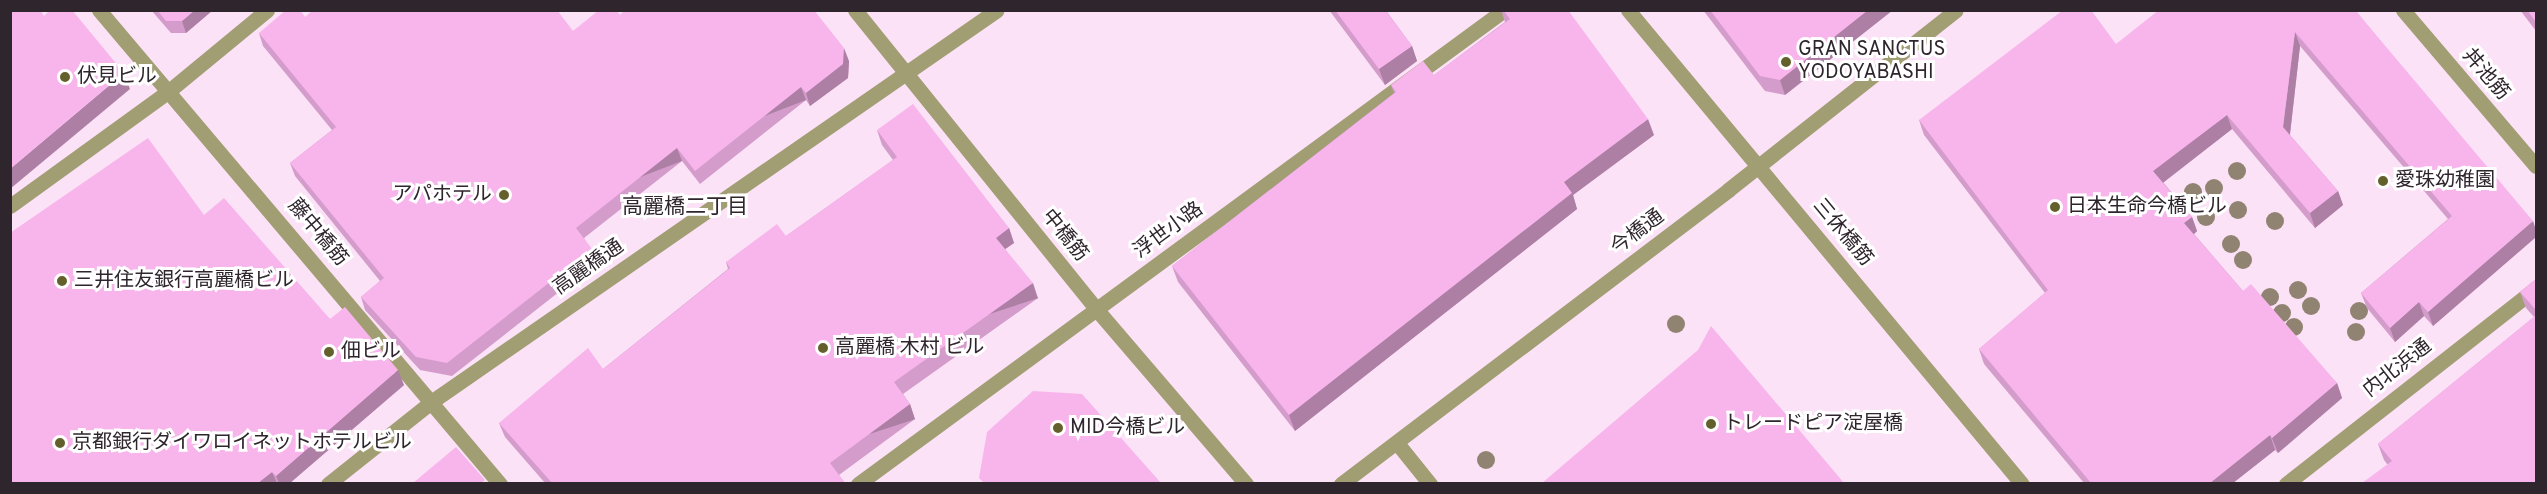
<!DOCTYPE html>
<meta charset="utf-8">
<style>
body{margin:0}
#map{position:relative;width:2547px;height:494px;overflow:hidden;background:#fce2f7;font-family:Overpass,"Noto Sans JP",sans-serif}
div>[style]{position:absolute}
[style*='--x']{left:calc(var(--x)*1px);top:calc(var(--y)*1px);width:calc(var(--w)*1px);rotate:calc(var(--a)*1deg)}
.minor>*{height:15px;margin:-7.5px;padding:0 7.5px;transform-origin:7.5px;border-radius:7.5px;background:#a19e74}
.trees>*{width:18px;height:18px;margin:-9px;border-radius:50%;background:#918372}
.wall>*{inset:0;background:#d49ccb}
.shaded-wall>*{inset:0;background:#ad7fa5;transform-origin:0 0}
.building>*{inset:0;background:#f7b5ec}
.dots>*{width:16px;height:16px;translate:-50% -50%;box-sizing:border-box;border:3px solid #fff;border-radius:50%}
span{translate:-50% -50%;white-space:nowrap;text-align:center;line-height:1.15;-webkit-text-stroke:6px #fff;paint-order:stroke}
.poi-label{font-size:20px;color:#2f252d}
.left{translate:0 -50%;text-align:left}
.right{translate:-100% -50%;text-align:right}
.street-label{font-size:20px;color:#2f252d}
.neighbourhood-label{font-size:21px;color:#2f252d}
.frame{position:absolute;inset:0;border:12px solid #2f252d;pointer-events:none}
</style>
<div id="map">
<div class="minor">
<i style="--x:99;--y:10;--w:621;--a:49.77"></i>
<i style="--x:855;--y:10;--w:385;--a:51.1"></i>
<i style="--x:1097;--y:310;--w:229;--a:49.4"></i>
<i style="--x:1628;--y:10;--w:616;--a:50.27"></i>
<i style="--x:2403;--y:10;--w:205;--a:49.6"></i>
<i style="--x:10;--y:206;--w:198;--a:-35.9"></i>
<i style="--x:170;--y:90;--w:126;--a:-39.5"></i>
<i style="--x:1397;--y:443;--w:53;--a:51.2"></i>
<i style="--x:328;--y:484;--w:132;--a:-38.5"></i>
<i style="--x:431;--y:402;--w:688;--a:-34.71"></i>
<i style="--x:858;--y:484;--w:801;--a:-36.27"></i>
<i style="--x:1341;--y:484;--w:486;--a:-37.2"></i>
<i style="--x:1728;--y:190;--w:290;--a:-38.3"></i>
<i style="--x:2286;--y:484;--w:318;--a:-38.1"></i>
</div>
<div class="trees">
<i style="left:2237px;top:171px"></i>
<i style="left:2214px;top:188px"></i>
<i style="left:2193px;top:192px"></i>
<i style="left:2238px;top:210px"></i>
<i style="left:2206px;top:217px"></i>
<i style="left:2275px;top:221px"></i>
<i style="left:2231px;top:244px"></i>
<i style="left:2243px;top:260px"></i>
<i style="left:2298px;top:290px"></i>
<i style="left:2270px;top:297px"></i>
<i style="left:2311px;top:306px"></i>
<i style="left:2359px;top:311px"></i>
<i style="left:2282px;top:313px"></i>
<i style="left:1676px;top:324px"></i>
<i style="left:2294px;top:327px"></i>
<i style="left:2356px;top:332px"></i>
<i style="left:1486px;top:460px"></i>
</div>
<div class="wall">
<i style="clip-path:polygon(151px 10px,213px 10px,186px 33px,171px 33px)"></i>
<i style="clip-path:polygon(1329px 10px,1389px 10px,1387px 12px,1412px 46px,1417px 61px,1385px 85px)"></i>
<i style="clip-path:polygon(1501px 10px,1503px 10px,1654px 135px,1573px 195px,1577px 209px,1295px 431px,1178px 282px,1172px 266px,1394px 93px,1391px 85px,1434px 75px,1505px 22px)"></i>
<i style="clip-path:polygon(1703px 10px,1893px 10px,1785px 95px,1765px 91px)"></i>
<i style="clip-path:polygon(2355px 10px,2536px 230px,2536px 237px,2433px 326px,2424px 316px,2395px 342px,2367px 308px,2361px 293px,2448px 219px,2300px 46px,2290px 135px,2338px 191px,2343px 205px,2315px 228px,2232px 129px,2163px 182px,2192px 217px,2197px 231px,2194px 234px,2243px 291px,2337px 383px,2342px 398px,2278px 453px,2275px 450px,2233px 483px,2084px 483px,1984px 364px,1979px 349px,2045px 293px,1924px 135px,1919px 120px,2116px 44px)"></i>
<i style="clip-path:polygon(2520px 10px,2536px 10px,2536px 31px)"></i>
<i style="clip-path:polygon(620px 15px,849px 61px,848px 78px,810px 106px,806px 100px,700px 184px,682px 161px,584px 238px,597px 262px,452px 376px,420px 370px,365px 310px,361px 297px,380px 281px,295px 176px,290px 163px,332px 130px,263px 46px,259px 33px,305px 17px,573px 31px)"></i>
<i style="clip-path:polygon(877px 130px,1009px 228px,1014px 243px,1005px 249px,1038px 298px,903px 394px,910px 404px,915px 419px,839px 475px,845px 483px,545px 483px,505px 437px,499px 423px,603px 369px,728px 269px,726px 262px,786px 236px,893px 160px,882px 145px)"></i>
<i style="clip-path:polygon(204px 215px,330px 319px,404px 385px,290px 483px,10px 483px)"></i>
<i style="clip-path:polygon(2536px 279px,2536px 483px,2387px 464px,2384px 460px,2378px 444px,2534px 317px,2526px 308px,2520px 292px)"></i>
</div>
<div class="shaded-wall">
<i style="clip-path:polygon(195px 10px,213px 10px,186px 33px,182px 21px)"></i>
<i style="clip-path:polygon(1868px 10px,1893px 10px,1785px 95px,1780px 80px)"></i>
<i style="clip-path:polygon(2295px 32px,2300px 46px,2289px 142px,2283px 127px)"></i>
<i style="clip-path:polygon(1412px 46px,1417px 61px,1385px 85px,1379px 69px)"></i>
<i style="clip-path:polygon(844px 48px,849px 61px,848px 78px,810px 106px,806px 93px)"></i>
<i style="clip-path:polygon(124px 73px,130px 89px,10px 189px,10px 169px)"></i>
<i style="left:801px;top:87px;width:14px;height:135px;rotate:69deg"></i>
<i style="clip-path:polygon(2227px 115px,2232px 129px,2159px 186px,2153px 171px)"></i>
<i style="clip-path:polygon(1648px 119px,1654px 135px,1573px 195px,1577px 209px,1295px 431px,1289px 415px,1564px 182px)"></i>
<i style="left:677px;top:148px;width:14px;height:129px;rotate:69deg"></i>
<i style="clip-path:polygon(2338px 191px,2343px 205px,2315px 228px,2310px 213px)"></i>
<i style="clip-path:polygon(2192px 217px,2197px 231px,2190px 238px,2184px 223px)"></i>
<i style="clip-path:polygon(2533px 221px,2536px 230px,2536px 237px,2433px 326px,2428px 312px)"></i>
<i style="clip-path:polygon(1009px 228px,1014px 243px,1001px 252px,996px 238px)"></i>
<i style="left:592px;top:249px;width:14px;height:184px;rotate:69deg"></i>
<i style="left:1033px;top:283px;width:16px;height:171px;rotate:72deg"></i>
<i style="clip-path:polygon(2419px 302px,2424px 316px,2395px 342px,2390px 328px)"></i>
<i style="clip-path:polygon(398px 370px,404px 385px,290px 483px,279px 483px,276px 476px)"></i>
<i style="clip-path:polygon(2337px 383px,2342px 398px,2278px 453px,2272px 438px)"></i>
<i style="left:910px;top:404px;width:16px;height:99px;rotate:72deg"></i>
<i style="clip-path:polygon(2270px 435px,2275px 450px,2233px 483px,2210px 483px)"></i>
<i style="clip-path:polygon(272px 472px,277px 483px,258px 483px)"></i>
</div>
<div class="building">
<i style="clip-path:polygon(10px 10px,40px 10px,44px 16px,50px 10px,72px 10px,124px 73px,10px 169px)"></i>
<i style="clip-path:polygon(157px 10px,195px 10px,182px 21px,166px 21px)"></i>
<i style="clip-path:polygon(286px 10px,300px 10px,305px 17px,313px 10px,557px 10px,573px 31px,599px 10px,616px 10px,620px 15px,625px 10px,814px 10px,844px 48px,843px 64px,806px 93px,801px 87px,695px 171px,677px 148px,576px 228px,592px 249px,447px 363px,416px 357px,361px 297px,384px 278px,290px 163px,336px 127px,259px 33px)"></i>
<i style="clip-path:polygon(1335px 10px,1385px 10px,1412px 46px,1379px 69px)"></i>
<i style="clip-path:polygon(1503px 10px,1568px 10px,1648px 119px,1564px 182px,1572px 193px,1289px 415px,1172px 266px,1396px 92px,1391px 85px,1423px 61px,1434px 75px,1510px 19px)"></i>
<i style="clip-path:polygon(1710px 10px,1868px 10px,1780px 80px,1760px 76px)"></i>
<i style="clip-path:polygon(2063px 10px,2091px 10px,2116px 44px,2159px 10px,2355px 10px,2533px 221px,2428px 312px,2419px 302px,2390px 328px,2361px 293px,2452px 216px,2295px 32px,2283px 127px,2338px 191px,2310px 213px,2227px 115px,2153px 171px,2192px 217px,2184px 223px,2243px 291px,2251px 284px,2337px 383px,2272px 438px,2270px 435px,2210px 483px,2091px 483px,1979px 349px,2048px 290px,1919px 120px)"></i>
<i style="clip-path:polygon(2527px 10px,2536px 10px,2536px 22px)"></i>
<i style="clip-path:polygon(913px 104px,1009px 228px,996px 238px,1033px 283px,894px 382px,910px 404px,830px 463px,845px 483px,552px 483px,499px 423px,588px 348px,603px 369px,730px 268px,726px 262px,777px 224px,786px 236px,897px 157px,877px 130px)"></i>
<i style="clip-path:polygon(148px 138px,204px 215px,224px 198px,330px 319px,345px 307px,398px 370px,276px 476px,272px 472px,258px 483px,10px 483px,10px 233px)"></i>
<i style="clip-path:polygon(2536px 279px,2536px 310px,2520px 292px)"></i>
<i style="clip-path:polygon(2536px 315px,2536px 483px,2362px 483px,2392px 461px,2378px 444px)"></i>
<i style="clip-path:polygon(1711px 326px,1844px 483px,1542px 483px,1698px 350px)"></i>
<i style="clip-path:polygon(1033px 391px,1082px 394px,1161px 483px,984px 483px,979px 478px,987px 432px)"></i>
<i style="clip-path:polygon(456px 447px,485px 480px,481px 483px,413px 483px)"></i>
</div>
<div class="dots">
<i style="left:1786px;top:62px;background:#64602c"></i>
<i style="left:65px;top:77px;background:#64602c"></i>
<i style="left:2383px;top:181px;background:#64602c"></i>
<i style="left:504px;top:195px;background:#64602c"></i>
<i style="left:2055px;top:207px;background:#64602c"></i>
<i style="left:62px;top:281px;background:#64602c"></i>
<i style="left:823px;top:348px;background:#64602c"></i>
<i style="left:329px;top:352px;background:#64602c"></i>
<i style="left:1711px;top:424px;background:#64602c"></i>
<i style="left:1058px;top:428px;background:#64602c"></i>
<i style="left:60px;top:443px;background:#64602c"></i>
</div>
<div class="poi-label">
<span class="left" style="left:1798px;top:62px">GRAN SANCTUS<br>YODOYABASHI</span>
<span class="left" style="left:77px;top:77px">伏見ビル</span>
<span class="left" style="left:2395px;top:181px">愛珠幼稚園</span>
<span class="right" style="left:492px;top:195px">アパホテル</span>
<span class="left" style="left:2067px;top:207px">日本生命今橋ビル</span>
<span class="left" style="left:74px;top:281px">三井住友銀行高麗橋ビル</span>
<span class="left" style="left:835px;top:348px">高麗橋 木村 ビル</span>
<span class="left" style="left:341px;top:352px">佃ビル</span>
<span class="left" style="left:1723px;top:424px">トレードピア淀屋橋</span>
<span class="left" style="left:1070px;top:428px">MID今橋ビル</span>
<span class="left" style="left:72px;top:443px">京都銀行ダイワロイネットホテルビル</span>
</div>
<div class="street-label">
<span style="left:2485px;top:75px;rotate:49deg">丼池筋</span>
<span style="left:1169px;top:231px;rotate:-36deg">浮世小路</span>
<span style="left:317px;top:233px;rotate:50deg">藤中橋筋</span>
<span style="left:1638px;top:233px;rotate:-37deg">今橋通</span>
<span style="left:1842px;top:233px;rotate:50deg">三休橋筋</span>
<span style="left:1064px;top:236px;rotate:51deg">中橋筋</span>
<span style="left:589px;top:268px;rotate:-35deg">高麗橋通</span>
<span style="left:2398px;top:369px;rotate:-38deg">内北浜通</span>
</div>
<div class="neighbourhood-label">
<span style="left:685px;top:208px">高麗橋二丁目</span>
</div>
<div class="frame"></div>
</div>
